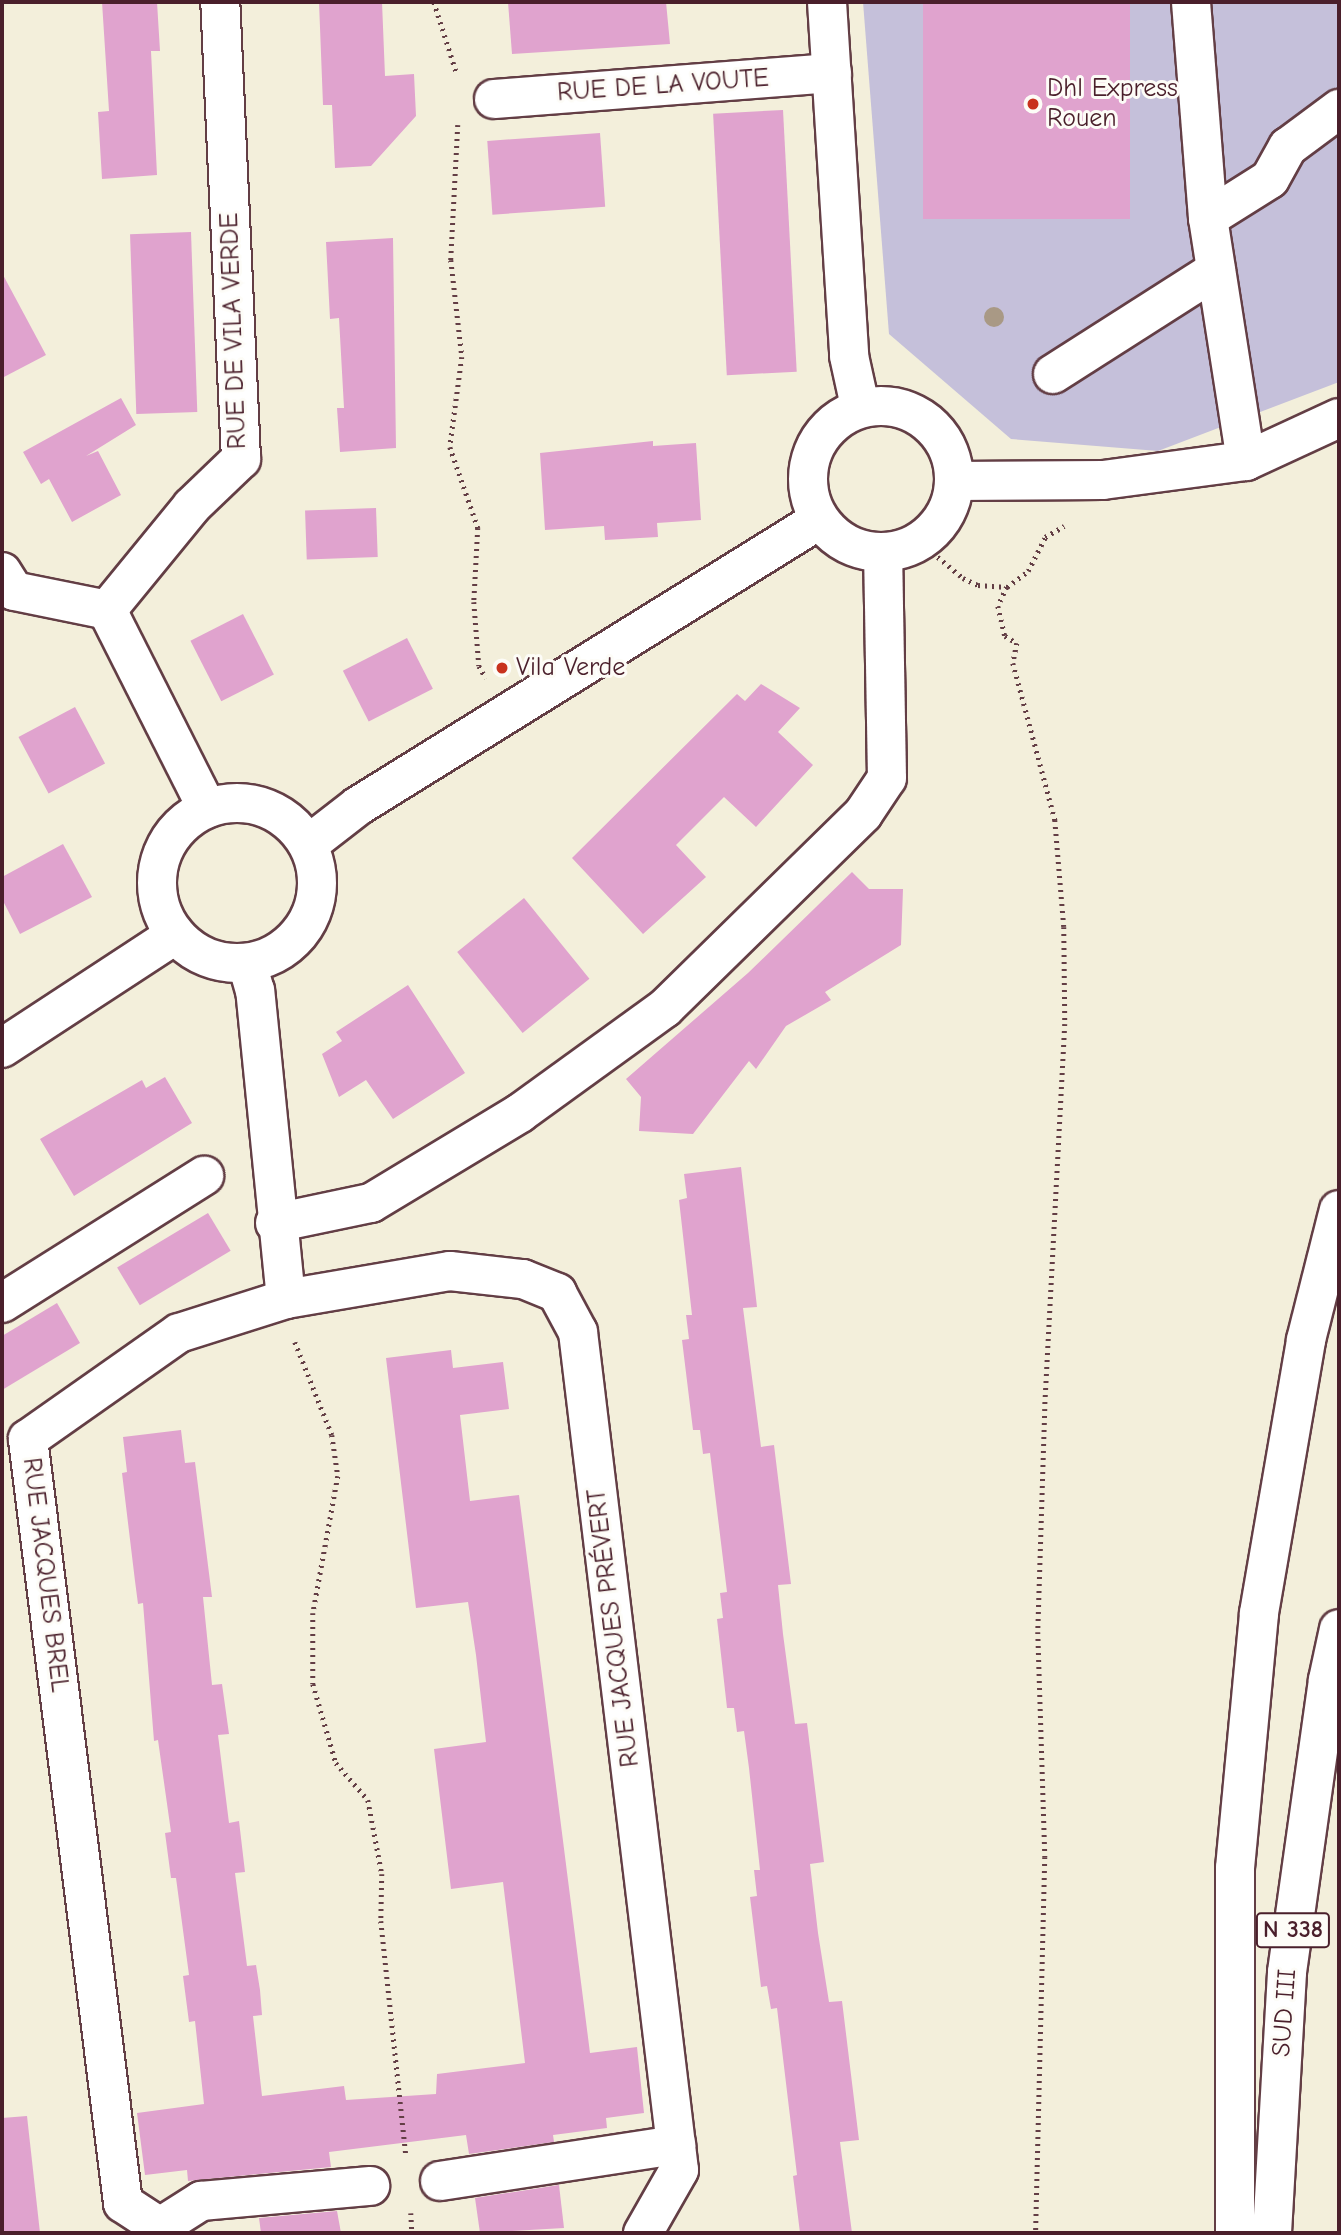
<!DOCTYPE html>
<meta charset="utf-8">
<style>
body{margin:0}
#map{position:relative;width:1341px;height:2235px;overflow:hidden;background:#f3efdb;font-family:"Comic Neue",sans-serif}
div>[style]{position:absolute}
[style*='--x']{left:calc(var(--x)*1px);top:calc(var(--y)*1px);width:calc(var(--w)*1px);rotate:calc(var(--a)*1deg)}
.industrial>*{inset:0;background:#c5c0da}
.building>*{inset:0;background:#e0a3ce;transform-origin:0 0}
.path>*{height:4.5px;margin-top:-2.25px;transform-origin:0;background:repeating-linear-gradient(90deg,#633e45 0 2px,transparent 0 7px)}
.roads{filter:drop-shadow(2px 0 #633e45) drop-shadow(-2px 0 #633e45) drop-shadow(0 2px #633e45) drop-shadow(0 -2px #633e45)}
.minor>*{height:38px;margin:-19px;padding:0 19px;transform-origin:19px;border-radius:19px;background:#fff}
.minor>.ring{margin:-19px;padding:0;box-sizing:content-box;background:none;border:38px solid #fff;border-radius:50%}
.highway>*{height:38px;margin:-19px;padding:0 19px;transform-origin:19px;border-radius:19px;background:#fff}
.trees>*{width:20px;height:20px;margin:-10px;border-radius:50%;background:#a99985}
.dots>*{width:19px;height:19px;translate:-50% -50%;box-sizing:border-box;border:4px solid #fdfcf7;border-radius:50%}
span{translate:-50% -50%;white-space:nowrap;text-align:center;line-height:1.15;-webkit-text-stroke:6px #fdfcf7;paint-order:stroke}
.shield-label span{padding:2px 5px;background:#fdfcf7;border:2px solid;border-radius:5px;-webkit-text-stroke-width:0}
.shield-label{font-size:24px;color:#4a1f2b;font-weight:700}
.street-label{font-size:26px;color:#4a1f2b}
.poi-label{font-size:26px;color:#4a1f2b}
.left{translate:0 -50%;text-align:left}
.frame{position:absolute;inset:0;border:4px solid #4a1f2b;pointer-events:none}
</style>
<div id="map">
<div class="industrial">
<i style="clip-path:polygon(863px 2px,1339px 2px,1339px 382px,1158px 451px,1011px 439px,889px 334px)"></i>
</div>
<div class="building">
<i style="clip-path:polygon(102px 2px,157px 2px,160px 51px,151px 51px,157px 175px,102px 179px,98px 112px,109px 111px)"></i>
<i style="clip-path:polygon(319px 2px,382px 2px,385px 76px,414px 74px,416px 116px,371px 166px,335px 168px,332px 105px,323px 105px)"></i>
<i style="clip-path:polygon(508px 2px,666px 2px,670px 44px,512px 54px)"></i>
<i style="left:923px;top:2px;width:207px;height:217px"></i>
<i style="left:783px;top:110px;width:262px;height:70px;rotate:87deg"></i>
<i style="left:600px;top:133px;width:74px;height:113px;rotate:86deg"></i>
<i style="left:191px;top:232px;width:180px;height:61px;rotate:88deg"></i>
<i style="clip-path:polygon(393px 238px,396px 448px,340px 452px,337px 408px,344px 408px,339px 318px,330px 319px,326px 242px)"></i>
<i style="clip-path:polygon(2px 273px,46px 355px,2px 378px)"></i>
<i style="clip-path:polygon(121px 398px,136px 425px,86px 456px,98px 451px,121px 495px,72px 522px,49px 479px,41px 484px,23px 452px)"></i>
<i style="clip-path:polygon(653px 441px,653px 446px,696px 443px,701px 520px,657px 523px,658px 537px,640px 538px,605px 540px,604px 526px,545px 530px,540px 453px)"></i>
<i style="left:376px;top:508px;width:49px;height:71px;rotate:88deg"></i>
<i style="left:243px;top:614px;width:68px;height:59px;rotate:63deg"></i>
<i style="left:407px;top:638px;width:57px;height:72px;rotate:63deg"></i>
<i style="clip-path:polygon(761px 684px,800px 708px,778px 732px,813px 765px,756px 827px,724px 797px,676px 845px,706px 877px,643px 934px,572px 858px,737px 694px,745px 701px)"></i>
<i style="left:75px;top:707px;width:64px;height:64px;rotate:62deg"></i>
<i style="clip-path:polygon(63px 844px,92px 897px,20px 934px,2px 899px,2px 877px)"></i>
<i style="clip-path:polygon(852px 872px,869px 889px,903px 889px,901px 945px,825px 992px,831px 1000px,786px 1026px,756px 1069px,749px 1061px,693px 1134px,639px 1131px,641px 1097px,626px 1079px,748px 973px)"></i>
<i style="left:524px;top:898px;width:104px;height:86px;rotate:51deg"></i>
<i style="clip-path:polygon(408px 985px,465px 1073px,393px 1119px,366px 1080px,339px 1097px,322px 1054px,342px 1041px,336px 1032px)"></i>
<i style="clip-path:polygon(165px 1077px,192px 1123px,74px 1196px,40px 1139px,142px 1080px,146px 1088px)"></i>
<i style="clip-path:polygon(741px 1167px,757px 1307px,743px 1308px,761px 1447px,774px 1445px,791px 1584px,778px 1585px,783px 1634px,795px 1724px,807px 1723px,824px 1862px,810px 1864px,818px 1933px,829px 2002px,842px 2001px,859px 2140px,840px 2142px,852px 2233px,800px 2233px,793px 2176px,797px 2175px,777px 2008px,771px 2009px,767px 1986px,761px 1987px,750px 1897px,757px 1896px,754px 1870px,760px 1870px,749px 1768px,744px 1731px,737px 1732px,734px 1708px,727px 1708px,717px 1619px,723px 1618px,720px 1593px,727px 1592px,716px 1502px,710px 1453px,703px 1454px,700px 1430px,693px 1430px,682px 1340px,689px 1339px,686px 1315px,692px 1315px,679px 1200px,687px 1198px,684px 1174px)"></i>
<i style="left:208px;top:1213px;width:44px;height:106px;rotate:59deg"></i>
<i style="clip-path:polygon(57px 1303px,80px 1343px,2px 1390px,2px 1336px)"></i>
<i style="clip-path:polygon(451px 1350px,453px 1368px,503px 1362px,509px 1409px,460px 1415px,470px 1501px,519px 1495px,590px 2053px,637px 2047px,644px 2113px,606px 2118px,607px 2128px,553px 2135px,554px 2142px,469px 2154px,466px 2135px,329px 2152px,331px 2167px,188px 2181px,187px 2170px,145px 2175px,137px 2113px,204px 2104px,195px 2021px,189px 2022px,183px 1976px,189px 1975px,176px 1878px,171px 1878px,165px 1833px,171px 1832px,158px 1740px,154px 1741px,143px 1603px,138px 1604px,135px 1581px,122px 1473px,127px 1472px,123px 1437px,181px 1430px,185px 1463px,195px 1462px,212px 1597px,203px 1597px,212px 1685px,222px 1684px,229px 1734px,218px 1735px,229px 1823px,239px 1821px,245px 1872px,235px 1873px,247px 1966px,256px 1965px,260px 1990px,262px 2015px,253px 2016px,262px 2096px,344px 2086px,346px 2100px,436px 2094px,437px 2074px,525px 2063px,503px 1882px,451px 1889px,434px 1749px,486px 1742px,476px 1655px,468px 1602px,416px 1608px,386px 1358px)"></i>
<i style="clip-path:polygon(27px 2116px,40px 2233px,2px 2233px,2px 2118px)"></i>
<i style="clip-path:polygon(559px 2185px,564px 2228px,480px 2233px,475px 2198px)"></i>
<i style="clip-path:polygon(337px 2211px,341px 2233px,261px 2233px,259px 2218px)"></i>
</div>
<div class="path">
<i style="--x:434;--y:2;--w:76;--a:72.3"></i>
<i style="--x:458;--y:125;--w:135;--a:93"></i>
<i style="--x:451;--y:260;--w:98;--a:83.5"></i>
<i style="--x:462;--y:357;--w:91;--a:97.6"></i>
<i style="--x:450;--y:447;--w:86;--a:70.9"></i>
<i style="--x:478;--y:528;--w:74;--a:93.1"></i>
<i style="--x:474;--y:602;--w:64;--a:85.5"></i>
<i style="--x:479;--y:666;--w:14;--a:60"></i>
<i style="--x:927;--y:548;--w:47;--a:39.8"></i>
<i style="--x:963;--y:578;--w:17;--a:25"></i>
<i style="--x:978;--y:585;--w:29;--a:4"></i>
<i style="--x:1007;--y:587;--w:26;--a:-37"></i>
<i style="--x:1028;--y:571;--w:38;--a:-63"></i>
<i style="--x:1045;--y:537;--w:22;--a:-30"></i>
<i style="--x:1007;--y:587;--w:21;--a:115"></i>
<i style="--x:998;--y:606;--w:31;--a:77"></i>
<i style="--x:1005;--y:636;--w:14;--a:30"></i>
<i style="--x:1017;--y:643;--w:20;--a:101"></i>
<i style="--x:1013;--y:663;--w:163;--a:75"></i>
<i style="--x:1055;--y:820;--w:107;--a:85.2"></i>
<i style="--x:1064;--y:927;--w:97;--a:89.4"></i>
<i style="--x:1065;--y:1024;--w:386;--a:93"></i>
<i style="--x:1045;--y:1409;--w:223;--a:91.8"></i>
<i style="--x:1038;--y:1632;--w:225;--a:88.2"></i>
<i style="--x:1045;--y:1857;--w:376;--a:91.4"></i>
<i style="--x:295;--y:1342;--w:100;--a:68.3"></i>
<i style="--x:332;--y:1435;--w:41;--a:81.7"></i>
<i style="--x:338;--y:1476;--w:139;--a:100.3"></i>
<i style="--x:313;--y:1613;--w:71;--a:90"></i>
<i style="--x:313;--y:1684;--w:82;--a:73.8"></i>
<i style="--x:336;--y:1763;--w:49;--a:49.1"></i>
<i style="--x:368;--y:1800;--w:75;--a:79.3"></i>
<i style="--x:382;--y:1874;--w:47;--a:91.2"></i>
<i style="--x:381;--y:1921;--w:236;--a:83.9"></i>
<i style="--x:411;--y:2213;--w:20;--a:87"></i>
</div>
<div class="roads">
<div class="minor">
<i style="--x:827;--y:2;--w:355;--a:86.4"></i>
<i style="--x:849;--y:356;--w:51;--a:77.6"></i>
<i style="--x:1191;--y:2;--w:217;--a:85.5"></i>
<i style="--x:1208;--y:218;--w:246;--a:81.1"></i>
<i style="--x:494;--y:99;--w:339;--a:-4.4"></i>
<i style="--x:1208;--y:218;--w:73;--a:-32.2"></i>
<i style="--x:1270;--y:179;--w:37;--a:-61"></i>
<i style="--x:1288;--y:147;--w:64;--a:-36.7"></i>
<i style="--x:1053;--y:374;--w:193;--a:-32.5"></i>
<i class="ring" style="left:808px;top:406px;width:108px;height:108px"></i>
<i style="--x:955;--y:481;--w:148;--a:-0.4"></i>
<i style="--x:1103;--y:480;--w:144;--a:-7.6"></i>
<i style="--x:1246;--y:461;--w:102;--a:-24.8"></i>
<i style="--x:2;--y:572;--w:22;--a:58"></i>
<i style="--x:14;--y:591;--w:95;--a:11.5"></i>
<i style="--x:107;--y:610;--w:134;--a:-50.7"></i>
<i style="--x:192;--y:506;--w:68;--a:-43.8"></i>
<i style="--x:241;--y:459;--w:457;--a:-92.6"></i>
<i style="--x:107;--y:610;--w:222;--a:63.2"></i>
<i class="ring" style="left:157px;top:803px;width:122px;height:122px"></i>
<i style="--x:309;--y:844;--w:62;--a:-37.8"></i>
<i style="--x:358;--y:806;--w:543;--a:-31.82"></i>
<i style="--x:2;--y:1048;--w:207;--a:-33.2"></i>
<i style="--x:275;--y:1223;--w:98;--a:-11.8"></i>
<i style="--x:371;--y:1203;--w:174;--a:-31.1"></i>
<i style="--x:520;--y:1113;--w:179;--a:-35.9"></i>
<i style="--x:665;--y:1008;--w:277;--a:-44.4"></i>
<i style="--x:863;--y:814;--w:43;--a:-56.3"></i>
<i style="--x:887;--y:778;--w:225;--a:-91"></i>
<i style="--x:286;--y:1299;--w:166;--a:-9.7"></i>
<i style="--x:450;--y:1271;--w:73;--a:6.3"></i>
<i style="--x:523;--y:1279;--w:37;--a:22"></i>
<i style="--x:557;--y:1293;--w:44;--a:61.7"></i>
<i style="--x:578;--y:1332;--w:844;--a:83.13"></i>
<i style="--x:679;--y:2170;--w:73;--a:119.7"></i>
<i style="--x:2;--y:1303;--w:239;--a:-32.2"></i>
<i style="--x:440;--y:2181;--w:239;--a:-8.7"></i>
<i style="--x:160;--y:2227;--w:49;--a:-32.4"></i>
<i style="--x:201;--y:2201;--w:170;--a:-5.1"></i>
<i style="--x:169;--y:2233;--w:55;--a:-146.9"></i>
<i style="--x:123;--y:2203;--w:770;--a:-97.09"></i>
<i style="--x:28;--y:1439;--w:184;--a:-35.1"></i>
<i style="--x:179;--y:1333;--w:112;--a:-17.6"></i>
<i style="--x:286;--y:1299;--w:310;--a:-95.7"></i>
<i style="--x:255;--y:991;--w:29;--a:-106"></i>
</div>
<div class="highway">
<i style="--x:1235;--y:2233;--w:365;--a:-90"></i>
<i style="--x:1235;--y:1868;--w:256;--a:-84.6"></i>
<i style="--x:1259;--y:1613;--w:277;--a:-80.2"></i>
<i style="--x:1306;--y:1340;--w:134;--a:-75.8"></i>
<i style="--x:1272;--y:2233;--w:261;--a:-86.7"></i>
<i style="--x:1287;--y:1972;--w:295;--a:-82"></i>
<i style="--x:1328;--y:1680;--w:52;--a:-77.8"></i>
</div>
</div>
<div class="trees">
<i style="left:994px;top:317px"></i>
</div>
<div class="dots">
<i style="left:1033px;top:104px;background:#c8321e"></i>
<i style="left:502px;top:668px;background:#c8321e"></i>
</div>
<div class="shield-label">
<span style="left:1293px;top:1930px">N 338</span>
</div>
<div class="street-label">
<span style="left:663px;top:86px;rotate:-4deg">RUE DE LA VOUTE</span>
<span style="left:234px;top:331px;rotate:-92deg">RUE DE VILA VERDE</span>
<span style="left:45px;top:1575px;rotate:83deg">RUE JACQUES BREL</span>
<span style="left:614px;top:1628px;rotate:-97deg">RUE JACQUES PRÉVERT</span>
<span style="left:1285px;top:2013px;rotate:-86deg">SUD III</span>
</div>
<div class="poi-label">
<span class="left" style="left:1047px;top:104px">Dhl Express<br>Rouen</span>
<span class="left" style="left:516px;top:668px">Vila Verde</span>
</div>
<div class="frame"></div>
</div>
